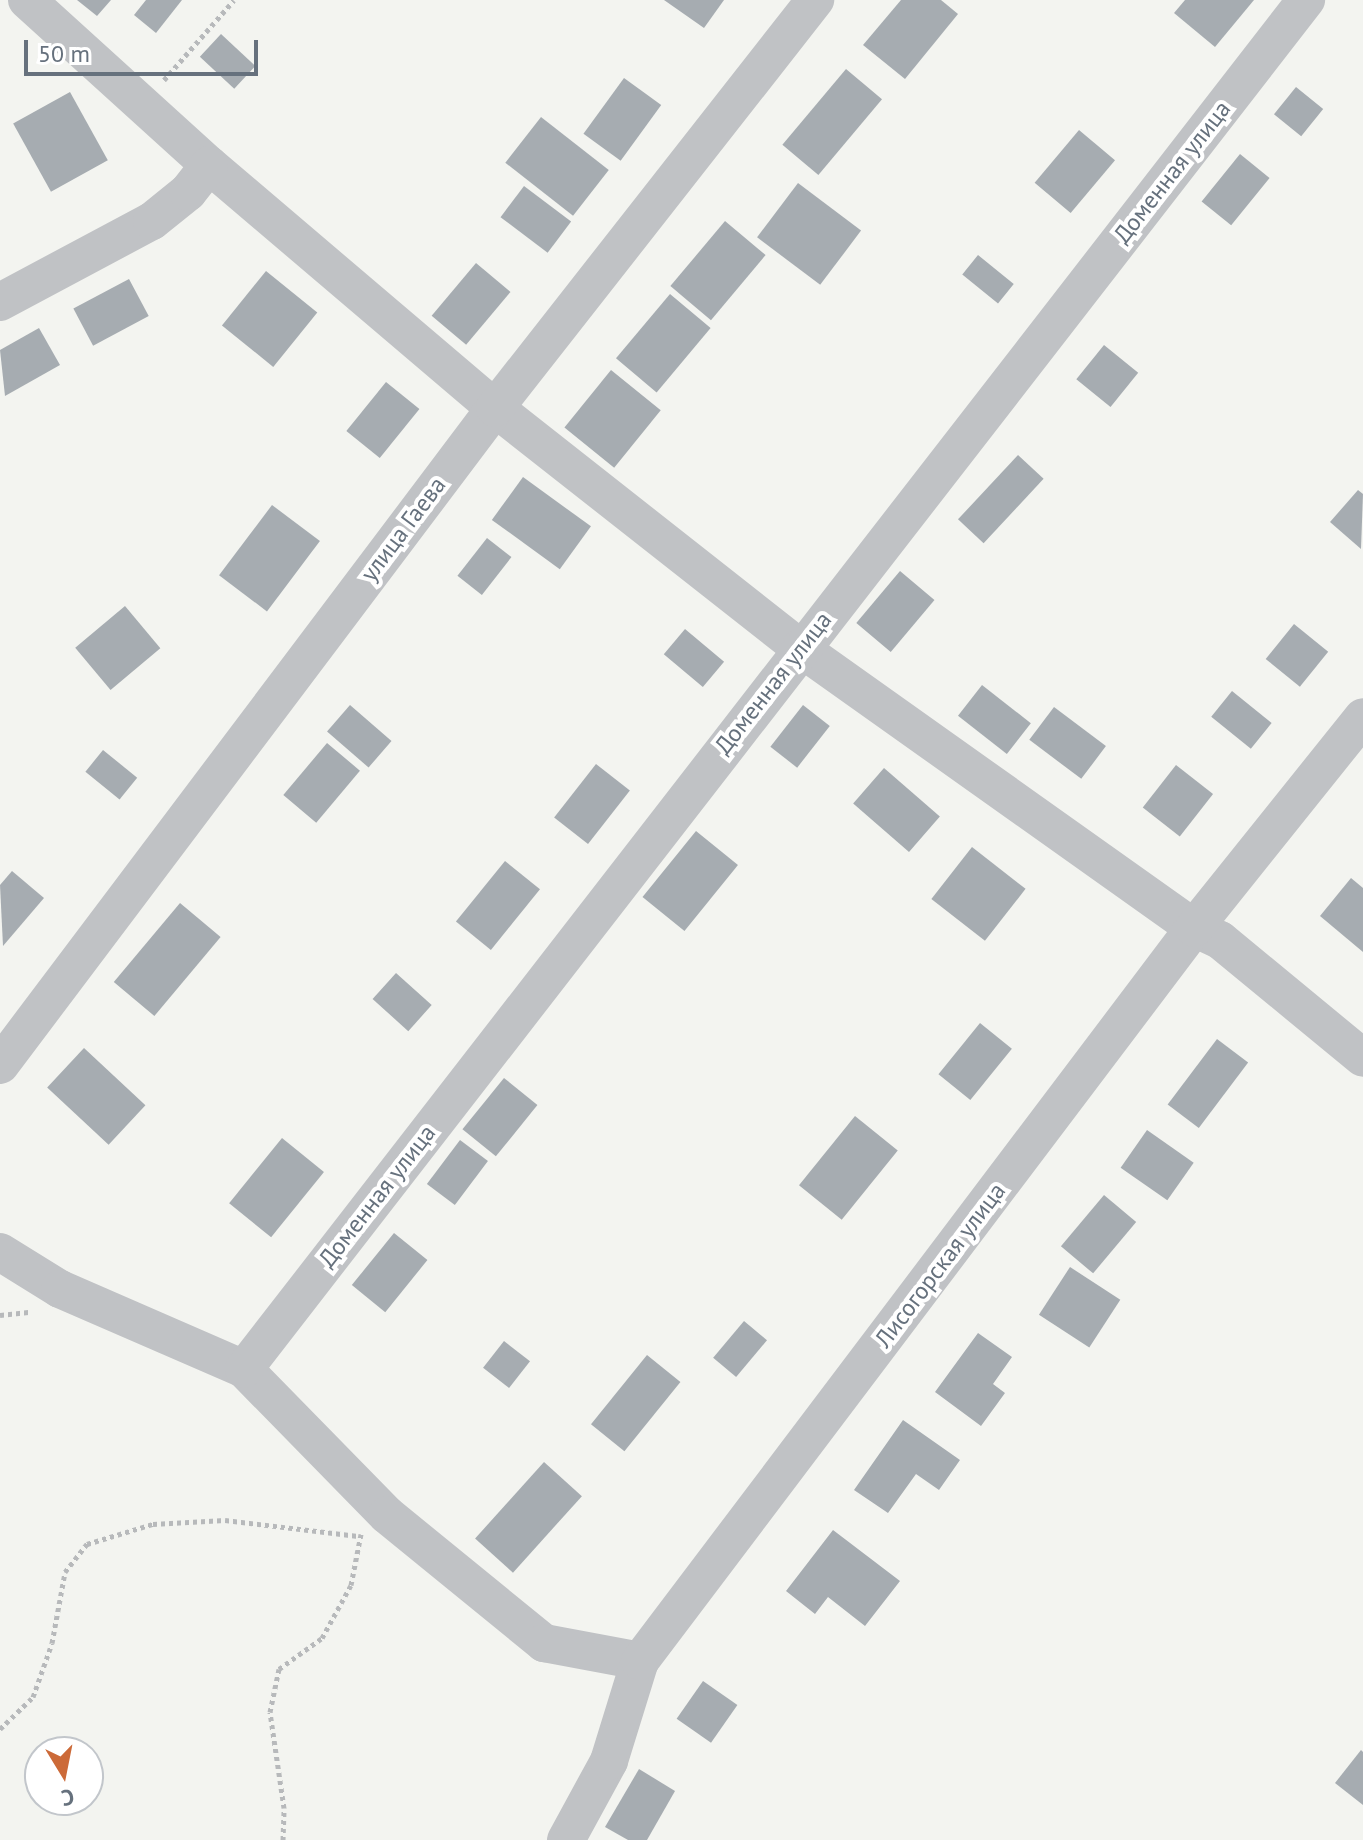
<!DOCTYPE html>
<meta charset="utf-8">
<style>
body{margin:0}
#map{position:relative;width:1363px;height:1840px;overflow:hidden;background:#f3f4f0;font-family:"PT Sans",sans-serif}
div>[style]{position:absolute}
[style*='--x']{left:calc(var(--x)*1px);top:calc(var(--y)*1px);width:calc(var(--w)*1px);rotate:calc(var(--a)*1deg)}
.building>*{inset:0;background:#a6acb1;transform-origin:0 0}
.path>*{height:5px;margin-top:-2.5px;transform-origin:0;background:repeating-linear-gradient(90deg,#b7b9bb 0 4px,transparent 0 8px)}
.minor>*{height:38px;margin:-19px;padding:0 19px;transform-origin:19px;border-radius:19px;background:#c0c2c5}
span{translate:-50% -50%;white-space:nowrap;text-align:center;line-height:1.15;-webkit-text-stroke:8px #fff;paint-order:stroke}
.street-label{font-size:24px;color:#66717d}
.north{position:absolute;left:24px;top:1736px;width:80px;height:80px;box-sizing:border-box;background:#fff;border:2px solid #c2c6cb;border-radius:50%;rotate:170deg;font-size:22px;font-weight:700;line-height:32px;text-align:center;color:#66717d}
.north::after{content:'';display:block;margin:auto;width:28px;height:36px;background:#cc6a38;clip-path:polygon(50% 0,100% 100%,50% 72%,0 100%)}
.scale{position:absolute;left:24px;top:40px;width:234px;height:36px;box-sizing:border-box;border:4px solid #66717d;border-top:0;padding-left:10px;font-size:24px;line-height:28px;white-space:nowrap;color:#66717d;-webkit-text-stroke:6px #fff;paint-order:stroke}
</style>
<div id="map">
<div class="building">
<i style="clip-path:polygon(77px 0,111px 0,97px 16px)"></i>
<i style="clip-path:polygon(146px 0,182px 0,156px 33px,134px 15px)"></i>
<i style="clip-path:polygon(664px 0,724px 0,704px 28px)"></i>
<i style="clip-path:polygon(901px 0,941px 0,958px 14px,905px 79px,863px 45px)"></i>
<i style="clip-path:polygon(1185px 0,1254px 0,1215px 47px,1174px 13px)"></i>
<i style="left:221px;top:34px;width:47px;height:31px;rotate:43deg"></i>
<i style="left:846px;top:69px;width:47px;height:99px;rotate:40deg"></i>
<i style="left:624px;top:78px;width:46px;height:69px;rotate:36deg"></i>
<i style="left:1296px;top:87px;width:35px;height:35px;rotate:39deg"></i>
<i style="left:70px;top:92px;width:78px;height:65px;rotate:61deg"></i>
<i style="left:541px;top:117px;width:86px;height:58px;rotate:38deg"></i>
<i style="left:1079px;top:130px;width:47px;height:69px;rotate:40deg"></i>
<i style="left:1240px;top:154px;width:38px;height:61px;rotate:39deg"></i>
<i style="left:798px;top:183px;width:79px;height:68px;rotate:37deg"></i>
<i style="left:524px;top:186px;width:59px;height:39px;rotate:37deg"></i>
<i style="left:725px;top:221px;width:53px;height:85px;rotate:40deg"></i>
<i style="left:978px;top:255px;width:46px;height:25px;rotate:39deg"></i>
<i style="left:476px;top:263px;width:45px;height:69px;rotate:40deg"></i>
<i style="left:266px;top:271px;width:66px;height:70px;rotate:39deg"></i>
<i style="left:129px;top:279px;width:42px;height:63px;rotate:62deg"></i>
<i style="left:670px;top:294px;width:53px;height:84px;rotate:40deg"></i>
<i style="clip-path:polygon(39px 328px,60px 365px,5px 396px,0 350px)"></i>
<i style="left:1104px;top:345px;width:44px;height:44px;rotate:39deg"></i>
<i style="left:611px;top:370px;width:64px;height:74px;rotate:39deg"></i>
<i style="left:386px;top:382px;width:43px;height:63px;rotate:39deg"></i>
<i style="left:1018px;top:455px;width:35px;height:88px;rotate:43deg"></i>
<i style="left:523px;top:477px;width:84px;height:53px;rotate:36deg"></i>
<i style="clip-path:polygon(1358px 490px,1363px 494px,1361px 549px,1330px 522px)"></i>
<i style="left:272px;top:505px;width:60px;height:88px;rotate:37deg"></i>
<i style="left:487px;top:538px;width:31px;height:48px;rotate:38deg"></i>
<i style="left:900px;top:571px;width:45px;height:68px;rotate:40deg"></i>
<i style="left:125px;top:606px;width:55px;height:65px;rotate:50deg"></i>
<i style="left:1294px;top:624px;width:44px;height:45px;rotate:39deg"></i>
<i style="left:685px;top:629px;width:51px;height:33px;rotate:40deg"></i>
<i style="left:982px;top:685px;width:62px;height:39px;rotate:38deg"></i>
<i style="left:1232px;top:691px;width:51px;height:33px;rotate:39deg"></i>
<i style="left:350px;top:705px;width:55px;height:35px;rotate:41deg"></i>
<i style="left:803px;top:705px;width:34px;height:53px;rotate:38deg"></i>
<i style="left:1054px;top:707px;width:65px;height:41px;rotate:37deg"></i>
<i style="left:327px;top:743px;width:43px;height:68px;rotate:40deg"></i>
<i style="left:103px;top:750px;width:44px;height:28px;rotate:39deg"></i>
<i style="left:596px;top:764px;width:43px;height:68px;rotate:38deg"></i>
<i style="left:1176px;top:765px;width:47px;height:54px;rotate:38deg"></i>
<i style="left:884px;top:768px;width:74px;height:47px;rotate:41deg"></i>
<i style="left:696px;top:831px;width:54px;height:85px;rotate:39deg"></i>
<i style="left:972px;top:847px;width:68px;height:66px;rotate:38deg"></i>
<i style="left:505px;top:861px;width:45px;height:78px;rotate:39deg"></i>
<i style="clip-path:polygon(12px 871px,44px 898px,3px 946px,0 885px)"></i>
<i style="clip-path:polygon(1351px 878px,1363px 888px,1363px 952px,1320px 916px)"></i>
<i style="left:180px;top:903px;width:53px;height:103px;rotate:40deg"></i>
<i style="left:396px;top:973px;width:48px;height:35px;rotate:42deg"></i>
<i style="left:980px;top:1023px;width:41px;height:66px;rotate:39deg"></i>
<i style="left:1217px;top:1039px;width:39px;height:82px;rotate:37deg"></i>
<i style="left:84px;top:1048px;width:84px;height:54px;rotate:43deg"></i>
<i style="left:504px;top:1078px;width:43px;height:66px;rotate:39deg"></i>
<i style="left:855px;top:1116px;width:55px;height:89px;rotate:39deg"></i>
<i style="left:1147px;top:1130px;width:57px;height:46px;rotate:35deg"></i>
<i style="left:282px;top:1138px;width:54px;height:84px;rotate:39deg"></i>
<i style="left:460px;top:1140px;width:35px;height:55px;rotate:37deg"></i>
<i style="left:1104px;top:1195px;width:42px;height:67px;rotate:40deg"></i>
<i style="left:394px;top:1233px;width:43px;height:67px;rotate:39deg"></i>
<i style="left:1070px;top:1267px;width:60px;height:57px;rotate:33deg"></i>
<i style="left:744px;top:1321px;width:30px;height:48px;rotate:40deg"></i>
<i style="clip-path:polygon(978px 1333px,1012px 1357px,993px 1384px,1005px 1393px,981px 1426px,935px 1392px)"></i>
<i style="left:504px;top:1341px;width:33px;height:34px;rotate:38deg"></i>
<i style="left:647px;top:1355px;width:43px;height:89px;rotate:39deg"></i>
<i style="clip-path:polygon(903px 1420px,960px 1460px,939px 1490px,916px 1474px,888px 1513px,854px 1490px)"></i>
<i style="left:544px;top:1462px;width:51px;height:103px;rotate:42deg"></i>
<i style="clip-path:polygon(833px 1530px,900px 1581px,865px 1626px,828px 1597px,815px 1614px,786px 1591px)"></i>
<i style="left:703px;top:1681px;width:42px;height:46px;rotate:35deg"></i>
<i style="clip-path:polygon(1361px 1750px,1363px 1752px,1363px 1805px,1335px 1783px)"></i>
<i style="clip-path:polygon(639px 1769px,675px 1791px,647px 1840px,628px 1840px,605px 1827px)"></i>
</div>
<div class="path">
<i style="--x:164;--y:80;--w:106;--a:-48.8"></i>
<i style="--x:0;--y:1315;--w:31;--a:-6"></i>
<i style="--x:0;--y:1729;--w:46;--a:-44.1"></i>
<i style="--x:33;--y:1697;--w:57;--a:-70.6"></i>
<i style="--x:52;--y:1643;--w:72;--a:-79.6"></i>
<i style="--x:65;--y:1572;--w:36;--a:-52"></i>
<i style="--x:87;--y:1544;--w:69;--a:-16.9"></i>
<i style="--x:153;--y:1524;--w:72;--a:-3.2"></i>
<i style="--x:225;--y:1520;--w:134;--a:6.9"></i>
<i style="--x:283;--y:1840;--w:32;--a:-88"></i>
<i style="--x:284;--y:1808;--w:97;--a:-98.3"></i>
<i style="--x:270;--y:1712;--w:44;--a:-78.2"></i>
<i style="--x:279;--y:1669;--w:53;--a:-35.8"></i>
<i style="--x:322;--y:1638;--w:60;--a:-61.3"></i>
<i style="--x:351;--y:1585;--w:52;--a:-78.9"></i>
</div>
<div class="minor">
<i style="--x:27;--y:0;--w:246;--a:42.2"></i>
<i style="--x:209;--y:165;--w:375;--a:40.4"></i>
<i style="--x:495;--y:408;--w:388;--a:38.2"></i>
<i style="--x:800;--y:648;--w:483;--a:35.4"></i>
<i style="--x:1194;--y:928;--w:29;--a:25"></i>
<i style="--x:1220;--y:940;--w:185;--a:39.5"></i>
<i style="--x:0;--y:302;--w:172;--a:-28.1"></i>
<i style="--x:152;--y:221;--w:46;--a:-38.9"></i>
<i style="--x:188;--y:192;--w:34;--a:-52"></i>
<i style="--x:0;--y:1065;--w:823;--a:-53"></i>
<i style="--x:495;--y:408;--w:519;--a:-51.89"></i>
<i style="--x:0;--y:1252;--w:70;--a:31.7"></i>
<i style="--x:60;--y:1289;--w:201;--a:23.5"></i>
<i style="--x:244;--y:1369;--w:204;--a:45.6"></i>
<i style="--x:387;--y:1515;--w:203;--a:39.2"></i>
<i style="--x:544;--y:1643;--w:98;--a:10.6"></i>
<i style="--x:244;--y:1369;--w:1733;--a:-52.2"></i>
<i style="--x:566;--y:1840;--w:90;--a:-61.4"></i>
<i style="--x:609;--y:1761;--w:105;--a:-72.8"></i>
<i style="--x:640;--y:1661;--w:919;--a:-52.92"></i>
<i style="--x:1194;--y:928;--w:270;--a:-51.3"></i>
</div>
<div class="street-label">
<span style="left:1172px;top:172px;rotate:-52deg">Доменная улица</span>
<span style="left:403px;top:529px;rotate:-53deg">улица Гаева</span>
<span style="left:773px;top:683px;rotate:-52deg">Доменная улица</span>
<span style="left:377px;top:1196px;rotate:-52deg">Доменная улица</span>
<span style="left:940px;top:1265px;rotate:-53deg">Лисогорская улица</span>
</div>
<div class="north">С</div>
<div class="scale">50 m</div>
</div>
